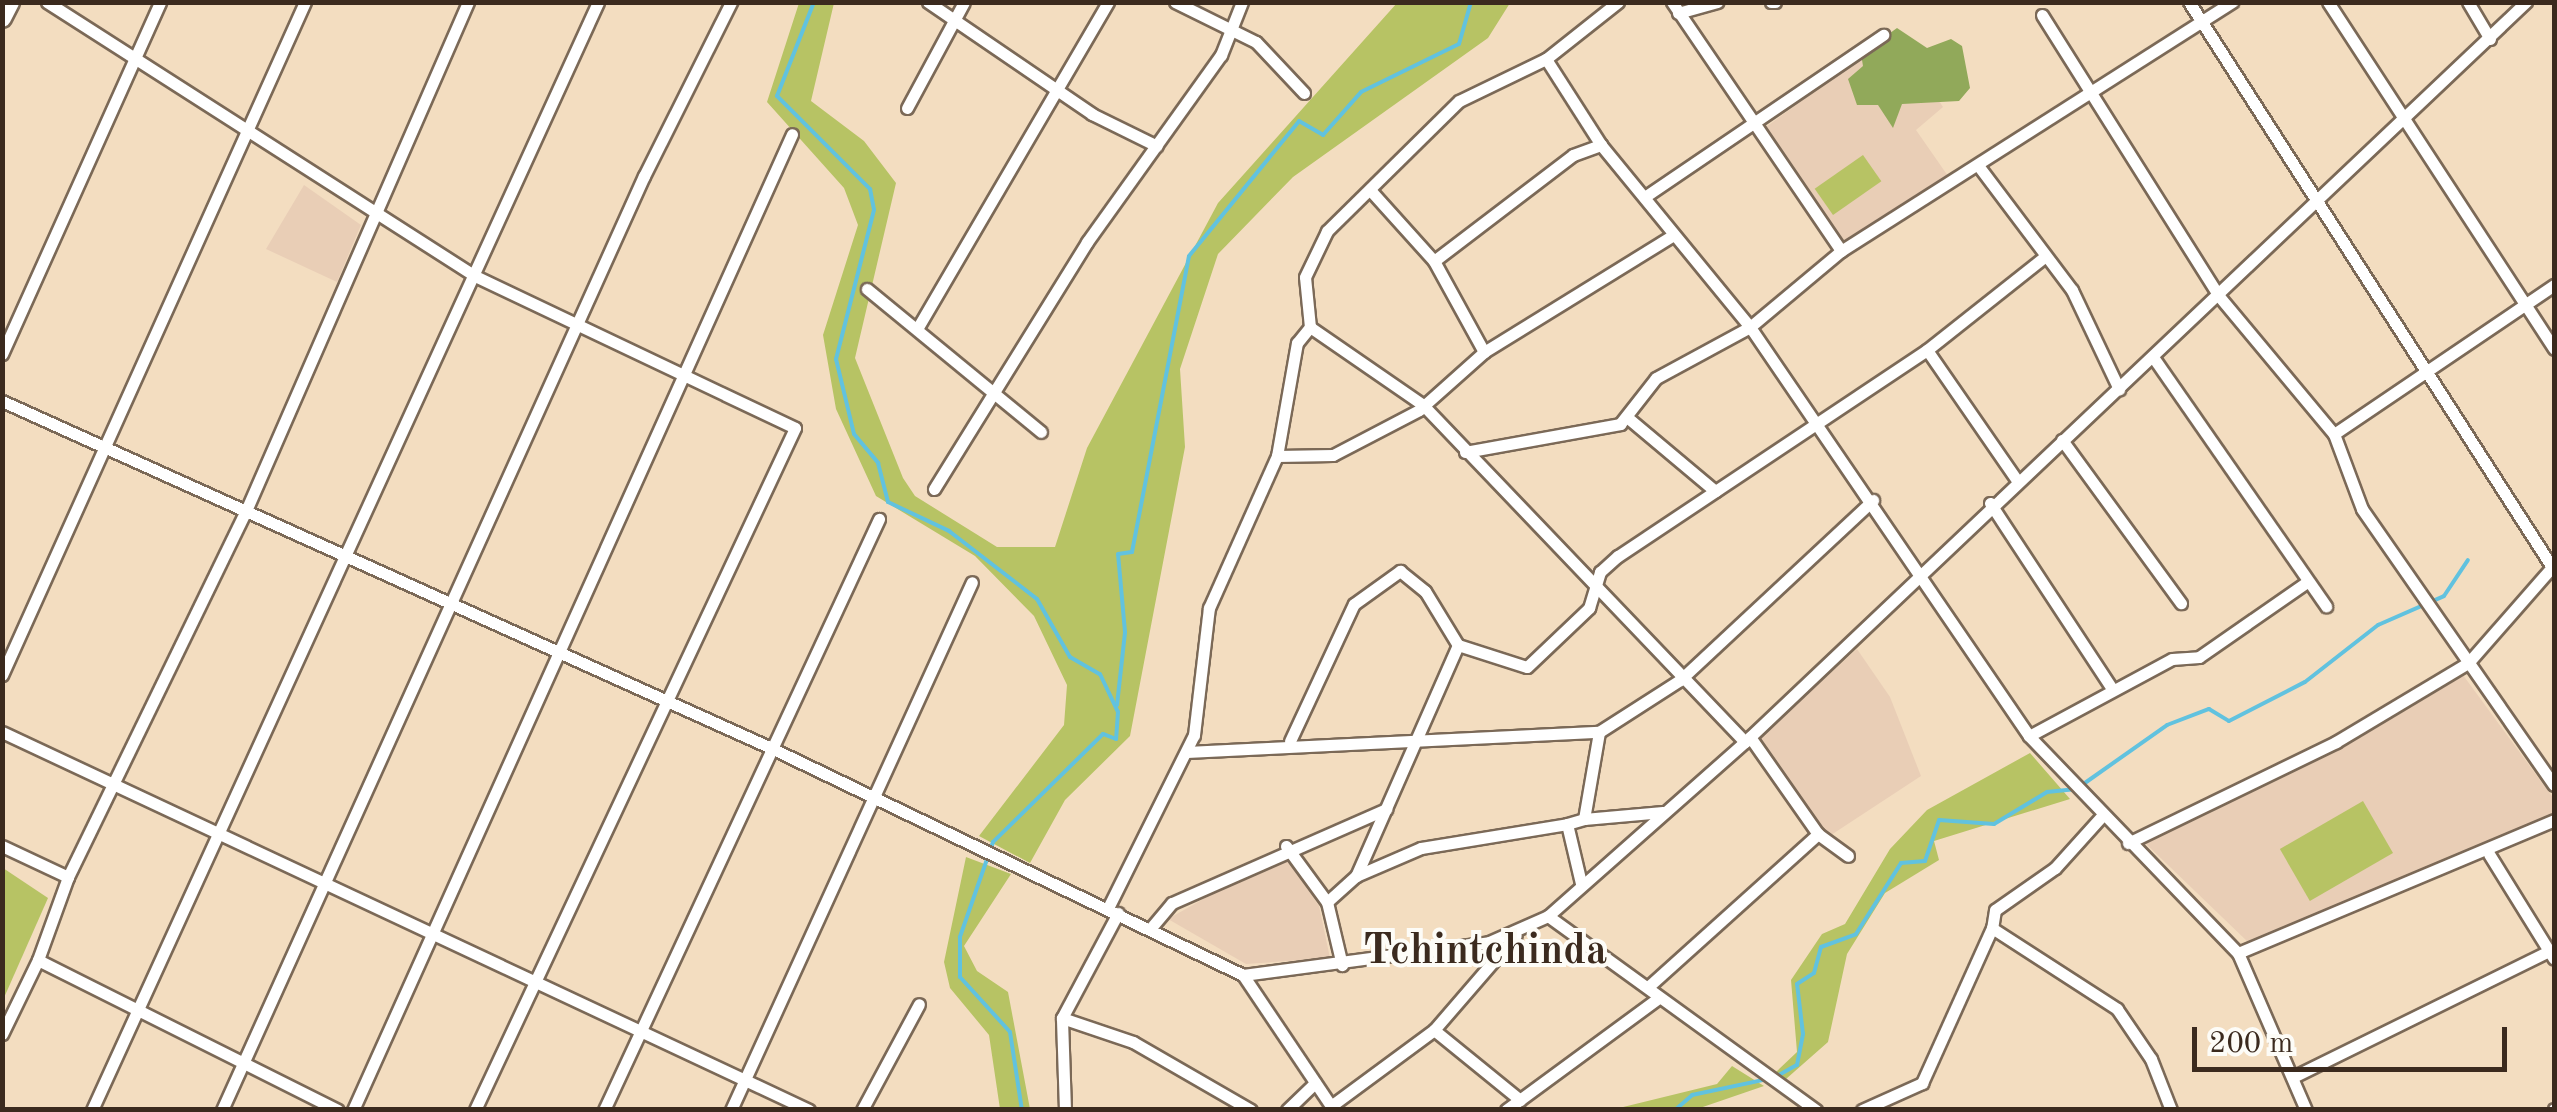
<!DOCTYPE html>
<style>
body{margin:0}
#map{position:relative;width:2557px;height:1112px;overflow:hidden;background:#f3ddc0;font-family:"Old Standard TT",serif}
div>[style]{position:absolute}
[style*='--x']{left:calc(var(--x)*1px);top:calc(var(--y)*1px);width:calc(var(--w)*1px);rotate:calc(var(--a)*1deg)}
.built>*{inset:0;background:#e9ceb6}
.green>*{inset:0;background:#b7c364;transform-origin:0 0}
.forest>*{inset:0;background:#91a95a}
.stream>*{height:4px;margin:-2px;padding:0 2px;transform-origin:2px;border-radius:2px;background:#61c2df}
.roads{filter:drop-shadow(2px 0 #7b6957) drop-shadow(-2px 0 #7b6957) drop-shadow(0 2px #7b6957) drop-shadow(0 -2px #7b6957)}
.minor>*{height:11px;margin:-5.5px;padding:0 5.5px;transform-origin:5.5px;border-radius:5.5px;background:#fff}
.primary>*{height:18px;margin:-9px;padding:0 9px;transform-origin:9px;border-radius:9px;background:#fff}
span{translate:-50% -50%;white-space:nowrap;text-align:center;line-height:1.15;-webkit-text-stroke:8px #fdfcf7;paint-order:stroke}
.quarter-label{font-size:42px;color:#3b2a1e;font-weight:700}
.frame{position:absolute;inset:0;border:5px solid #3b2a1e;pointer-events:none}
.scale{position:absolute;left:2192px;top:1027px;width:315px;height:45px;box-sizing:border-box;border:5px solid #3b2a1e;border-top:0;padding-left:12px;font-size:30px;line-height:35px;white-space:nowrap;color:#3b2a1e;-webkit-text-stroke:8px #fdfcf7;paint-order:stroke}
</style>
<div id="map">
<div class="built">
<i style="clip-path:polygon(1895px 32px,1943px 107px,1916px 130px,1948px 176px,1846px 244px,1766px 127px)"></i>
<i style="clip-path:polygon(304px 185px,361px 225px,337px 282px,266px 249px)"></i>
<i style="clip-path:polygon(1857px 649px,1890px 697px,1921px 776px,1828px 837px,1758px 739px)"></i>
<i style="clip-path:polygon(2460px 671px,2554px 799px,2554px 818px,2249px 943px,2143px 841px,2414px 704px)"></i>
<i style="clip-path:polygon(1283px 854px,1319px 906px,1330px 958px,1246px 964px,1168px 919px)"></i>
</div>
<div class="green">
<i style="clip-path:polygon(799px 3px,834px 3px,811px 101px,864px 141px,896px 183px,855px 358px,903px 478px,915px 496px,997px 547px,1055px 547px,1087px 448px,1218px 203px,1397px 3px,1510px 3px,1488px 38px,1293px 177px,1218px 254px,1180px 369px,1185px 447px,1130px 736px,1065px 800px,1030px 863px,979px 836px,1064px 725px,1067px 685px,1034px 616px,975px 556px,876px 496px,836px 409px,823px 335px,858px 225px,844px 188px,767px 102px)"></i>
<i style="left:1863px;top:155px;width:32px;height:59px;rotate:55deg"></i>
<i style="clip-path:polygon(2030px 753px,2070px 799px,1934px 841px,1939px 860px,1885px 893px,1847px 954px,1828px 1042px,1786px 1079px,1776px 1072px,1797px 1052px,1791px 980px,1822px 934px,1845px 924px,1890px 849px,1927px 810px)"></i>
<i style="left:2363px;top:801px;width:60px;height:96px;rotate:60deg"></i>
<i style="clip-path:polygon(966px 857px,1011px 874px,964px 946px,977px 971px,1008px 992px,1030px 1109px,1000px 1109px,989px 1035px,950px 988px,944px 962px)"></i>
<i style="clip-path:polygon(3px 868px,48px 898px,3px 1000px)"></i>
<i style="clip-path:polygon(1732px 1066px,1764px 1086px,1697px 1109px,1615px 1109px,1717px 1084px)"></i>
</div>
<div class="forest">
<i style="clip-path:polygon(1897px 28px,1927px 48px,1951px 39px,1962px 46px,1970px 88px,1959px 101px,1902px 104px,1893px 128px,1878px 105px,1857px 105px,1848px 79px,1863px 66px,1861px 54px)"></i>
</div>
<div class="stream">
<i style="--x:814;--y:2;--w:101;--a:111.5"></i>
<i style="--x:777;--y:96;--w:132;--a:45"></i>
<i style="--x:870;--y:189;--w:21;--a:79"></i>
<i style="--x:874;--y:210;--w:154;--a:104.3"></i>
<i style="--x:836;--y:359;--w:77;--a:76.5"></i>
<i style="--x:854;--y:434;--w:38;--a:50"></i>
<i style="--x:878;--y:463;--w:40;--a:75.6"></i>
<i style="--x:888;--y:502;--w:68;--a:25.4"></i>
<i style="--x:949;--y:531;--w:111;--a:37.7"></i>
<i style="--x:1037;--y:599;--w:67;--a:60.4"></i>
<i style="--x:1070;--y:657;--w:34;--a:30"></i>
<i style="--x:1100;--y:674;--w:42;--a:64.7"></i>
<i style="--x:1118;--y:712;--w:27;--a:94"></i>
<i style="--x:1116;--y:739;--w:14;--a:-159"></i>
<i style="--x:1103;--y:734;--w:154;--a:135.5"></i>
<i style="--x:993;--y:842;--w:101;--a:109.2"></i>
<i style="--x:960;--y:937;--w:40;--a:90"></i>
<i style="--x:960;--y:977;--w:74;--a:47.7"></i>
<i style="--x:1010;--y:1032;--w:79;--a:81.3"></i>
<i style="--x:1117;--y:705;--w:73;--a:-83.7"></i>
<i style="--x:1125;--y:632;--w:78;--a:-95.1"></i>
<i style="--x:1118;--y:554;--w:14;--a:-8"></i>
<i style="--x:1132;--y:552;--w:301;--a:-79.1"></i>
<i style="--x:1189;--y:256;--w:174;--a:-50.8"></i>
<i style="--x:1299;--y:121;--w:28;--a:30"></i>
<i style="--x:1323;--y:135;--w:57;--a:-48.5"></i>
<i style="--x:1361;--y:92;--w:109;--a:-26.1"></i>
<i style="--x:1459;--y:44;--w:44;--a:-74.1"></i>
<i style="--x:2082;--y:785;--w:104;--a:-35.2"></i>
<i style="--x:2167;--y:725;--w:45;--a:-20.9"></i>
<i style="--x:2209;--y:709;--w:23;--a:31"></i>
<i style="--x:2229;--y:721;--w:85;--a:-27.2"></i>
<i style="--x:2305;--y:682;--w:93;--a:-38"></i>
<i style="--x:2378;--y:625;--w:72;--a:-23.7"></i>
<i style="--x:2444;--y:596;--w:43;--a:-56.3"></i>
<i style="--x:1777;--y:1076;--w:23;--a:-29"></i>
<i style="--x:1797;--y:1065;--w:32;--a:-79"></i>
<i style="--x:1803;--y:1034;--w:50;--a:-96.8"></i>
<i style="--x:1797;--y:984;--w:20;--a:-33"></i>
<i style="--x:1814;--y:973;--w:27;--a:-75"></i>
<i style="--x:1821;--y:947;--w:37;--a:-20"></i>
<i style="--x:1856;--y:934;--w:84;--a:-57.6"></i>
<i style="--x:1901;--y:863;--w:24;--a:-5"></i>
<i style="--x:1925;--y:861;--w:43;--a:-71.1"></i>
<i style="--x:1939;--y:820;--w:55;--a:4.2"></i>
<i style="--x:1994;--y:824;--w:62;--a:-31.1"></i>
<i style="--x:2047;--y:792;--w:27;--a:-6"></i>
<i style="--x:1675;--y:1110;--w:23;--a:-41"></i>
<i style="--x:1692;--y:1095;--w:78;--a:-11.9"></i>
</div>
<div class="roads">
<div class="minor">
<i style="--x:47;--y:2;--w:508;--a:32.63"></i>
<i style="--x:475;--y:276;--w:354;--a:25.4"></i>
<i style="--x:795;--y:428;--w:753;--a:115.14"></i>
<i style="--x:928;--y:2;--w:199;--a:34.3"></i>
<i style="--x:1092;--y:114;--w:72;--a:26.2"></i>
<i style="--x:1175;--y:2;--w:90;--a:26.3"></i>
<i style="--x:1256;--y:42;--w:70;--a:46.7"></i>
<i style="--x:1672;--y:2;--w:301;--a:55.8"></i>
<i style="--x:1771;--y:2;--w:4;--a:0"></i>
<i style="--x:2328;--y:2;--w:414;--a:56.9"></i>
<i style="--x:2468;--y:2;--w:43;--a:59.3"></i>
<i style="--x:1678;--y:13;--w:41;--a:-15.8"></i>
<i style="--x:2042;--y:15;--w:331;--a:57.8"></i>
<i style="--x:2218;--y:295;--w:181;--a:50.2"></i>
<i style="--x:2334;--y:434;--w:266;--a:-34.1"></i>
<i style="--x:1546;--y:59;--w:102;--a:57.4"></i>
<i style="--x:907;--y:108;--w:120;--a:-61.7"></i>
<i style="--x:1980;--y:168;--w:153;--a:53"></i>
<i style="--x:2072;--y:290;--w:110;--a:64.6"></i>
<i style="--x:1371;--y:191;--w:94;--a:48"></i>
<i style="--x:1434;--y:261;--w:104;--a:61.2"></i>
<i style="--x:1646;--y:196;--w:287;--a:-34.2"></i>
<i style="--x:1434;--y:261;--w:175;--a:-37.3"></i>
<i style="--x:1573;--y:155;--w:30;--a:-20"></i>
<i style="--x:1601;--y:145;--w:235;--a:50.7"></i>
<i style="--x:1750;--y:327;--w:495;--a:55.7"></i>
<i style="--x:2029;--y:736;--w:301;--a:46.1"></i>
<i style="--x:2238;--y:953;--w:343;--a:-22.8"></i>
<i style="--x:867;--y:289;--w:225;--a:39.4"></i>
<i style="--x:1310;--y:327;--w:137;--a:34.6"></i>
<i style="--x:1423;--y:405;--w:466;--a:46.3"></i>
<i style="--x:917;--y:329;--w:379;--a:-59.7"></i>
<i style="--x:1927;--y:350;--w:157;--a:55.4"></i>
<i style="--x:2;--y:354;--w:386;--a:-65.8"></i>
<i style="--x:2155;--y:360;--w:300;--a:55.2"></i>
<i style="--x:2;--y:401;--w:841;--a:24.28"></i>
<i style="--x:769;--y:747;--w:526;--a:25.69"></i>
<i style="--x:1243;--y:975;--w:248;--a:-7.6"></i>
<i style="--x:1489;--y:942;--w:64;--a:-23.8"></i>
<i style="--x:1548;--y:916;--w:270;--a:-41.5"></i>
<i style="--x:1750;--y:737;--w:1069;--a:-43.45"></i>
<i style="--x:1628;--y:418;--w:114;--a:40"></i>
<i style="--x:2334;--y:434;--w:80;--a:69.5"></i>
<i style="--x:2362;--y:509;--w:336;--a:55.2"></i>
<i style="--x:2062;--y:440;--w:202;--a:53.9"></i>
<i style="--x:1465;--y:452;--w:158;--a:-10.2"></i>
<i style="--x:1620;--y:424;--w:58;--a:-52"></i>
<i style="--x:1656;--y:378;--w:107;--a:-28.5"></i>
<i style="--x:1750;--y:327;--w:119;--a:-39.9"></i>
<i style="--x:1841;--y:251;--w:464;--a:-32.5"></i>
<i style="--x:1277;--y:456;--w:56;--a:-1"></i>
<i style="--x:1333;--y:455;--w:97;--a:-27.6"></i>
<i style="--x:1419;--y:410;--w:87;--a:-41.7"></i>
<i style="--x:1484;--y:352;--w:219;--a:-31.7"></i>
<i style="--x:934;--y:489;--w:291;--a:-58.2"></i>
<i style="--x:1087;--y:242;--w:230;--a:-54.4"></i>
<i style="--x:1221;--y:55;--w:57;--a:-68.4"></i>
<i style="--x:1990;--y:503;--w:222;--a:56.7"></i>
<i style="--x:1458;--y:645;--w:72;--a:17.7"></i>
<i style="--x:1527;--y:667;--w:86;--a:-43.6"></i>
<i style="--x:1589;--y:608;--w:38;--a:-73"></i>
<i style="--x:1600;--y:572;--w:24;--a:-42"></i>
<i style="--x:1618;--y:556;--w:371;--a:-33.7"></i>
<i style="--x:1927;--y:350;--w:147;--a:-38.4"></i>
<i style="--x:2;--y:675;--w:738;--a:-65.76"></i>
<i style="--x:2;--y:732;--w:891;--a:25.1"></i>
<i style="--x:2029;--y:736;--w:162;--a:-28.3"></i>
<i style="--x:2172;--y:659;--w:27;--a:-4"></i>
<i style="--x:2199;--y:657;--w:128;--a:-34.8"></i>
<i style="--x:1750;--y:737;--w:118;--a:55"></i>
<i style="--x:1818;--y:834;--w:37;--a:36"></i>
<i style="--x:1290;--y:741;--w:151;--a:-65"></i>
<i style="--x:1354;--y:604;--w:57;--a:-35.7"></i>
<i style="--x:1400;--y:571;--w:32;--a:39"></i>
<i style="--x:1425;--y:591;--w:63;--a:58.6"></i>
<i style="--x:1458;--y:645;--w:253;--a:113.8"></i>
<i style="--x:1187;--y:752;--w:412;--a:-2.8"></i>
<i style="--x:1599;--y:732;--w:96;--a:-32.7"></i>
<i style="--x:1680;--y:680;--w:264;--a:-43"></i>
<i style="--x:2101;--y:817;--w:69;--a:132"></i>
<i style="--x:2055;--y:868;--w:73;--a:145"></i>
<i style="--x:1995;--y:910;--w:18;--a:99"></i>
<i style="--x:1992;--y:928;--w:149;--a:32.9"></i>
<i style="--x:2117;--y:1009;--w:60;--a:55.8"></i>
<i style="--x:2151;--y:1059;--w:55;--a:68.6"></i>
<i style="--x:1584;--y:819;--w:79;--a:-5.1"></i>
<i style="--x:1567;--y:824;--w:18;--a:-16"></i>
<i style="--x:1584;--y:819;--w:88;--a:-80.2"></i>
<i style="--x:2128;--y:843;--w:231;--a:-25.9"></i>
<i style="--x:2336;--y:742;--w:154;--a:-30.9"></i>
<i style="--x:2468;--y:663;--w:128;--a:-48.8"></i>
<i style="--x:2552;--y:567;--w:672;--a:-122.72"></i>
<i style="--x:2;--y:846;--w:73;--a:25.2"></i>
<i style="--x:68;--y:877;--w:88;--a:109.9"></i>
<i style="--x:38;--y:960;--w:335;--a:26.6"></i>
<i style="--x:1286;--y:846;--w:69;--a:53.8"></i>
<i style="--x:1327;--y:902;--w:65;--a:76.6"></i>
<i style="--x:2489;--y:854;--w:123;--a:58.2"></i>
<i style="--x:68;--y:877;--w:405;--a:-64.1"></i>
<i style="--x:245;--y:513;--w:558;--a:-66.42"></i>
<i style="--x:1327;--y:902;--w:39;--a:-42"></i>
<i style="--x:1356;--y:876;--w:71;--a:-23.3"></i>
<i style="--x:1421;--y:848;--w:148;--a:-9.3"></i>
<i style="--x:1567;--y:824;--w:61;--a:76.7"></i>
<i style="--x:1108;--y:908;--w:193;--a:-63.6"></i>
<i style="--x:1194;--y:735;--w:128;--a:-83.3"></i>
<i style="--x:1209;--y:608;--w:167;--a:-65.9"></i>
<i style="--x:1277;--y:456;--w:115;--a:-80"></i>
<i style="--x:1297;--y:343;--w:21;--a:-51"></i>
<i style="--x:1310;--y:327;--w:50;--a:-95.7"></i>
<i style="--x:1305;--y:277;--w:51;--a:-64.4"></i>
<i style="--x:1327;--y:231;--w:185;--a:-44.6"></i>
<i style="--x:1459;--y:101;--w:97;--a:-25.8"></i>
<i style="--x:1546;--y:59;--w:92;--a:-38.4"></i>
<i style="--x:1548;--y:916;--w:331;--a:35.9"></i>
<i style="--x:1150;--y:929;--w:34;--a:-50"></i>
<i style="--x:1172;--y:903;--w:234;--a:-23.7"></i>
<i style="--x:2238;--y:953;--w:171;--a:66.6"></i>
<i style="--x:1243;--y:975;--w:161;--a:56.1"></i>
<i style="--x:1648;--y:987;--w:229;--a:-42"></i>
<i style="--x:1062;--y:1018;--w:75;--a:18.7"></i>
<i style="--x:1133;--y:1042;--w:136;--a:30"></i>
<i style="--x:1434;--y:1030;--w:111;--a:39.1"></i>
<i style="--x:2;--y:1034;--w:82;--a:-64.1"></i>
<i style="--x:2293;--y:1077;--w:285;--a:-26.2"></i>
<i style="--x:1331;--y:1106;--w:128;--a:-36.4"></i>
<i style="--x:1434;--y:1030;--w:125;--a:-49.2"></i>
<i style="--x:92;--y:1110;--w:1218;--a:-65.45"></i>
<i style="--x:222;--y:1110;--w:1025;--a:-65.69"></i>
<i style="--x:644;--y:176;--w:195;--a:-63.4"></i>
<i style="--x:353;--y:1110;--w:1070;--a:-65.78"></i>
<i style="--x:604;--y:1110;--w:652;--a:-65.05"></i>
<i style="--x:731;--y:1110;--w:580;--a:-65.47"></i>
<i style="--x:862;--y:1110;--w:120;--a:-61.7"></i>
<i style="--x:1065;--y:1110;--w:92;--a:-91.9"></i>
<i style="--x:1062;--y:1018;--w:119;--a:-61.9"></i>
<i style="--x:1287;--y:1110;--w:39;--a:-44"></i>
<i style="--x:1506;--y:1110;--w:187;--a:-36.3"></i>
<i style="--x:1862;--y:1110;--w:66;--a:-24.2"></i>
<i style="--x:1922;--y:1083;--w:170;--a:-65.7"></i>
<i style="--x:2554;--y:1110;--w:1;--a:-90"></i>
</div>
<div class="primary">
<i style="--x:2;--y:18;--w:18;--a:-63"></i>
</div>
</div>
<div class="quarter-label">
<span style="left:1485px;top:952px">Tchintchinda</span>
</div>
<div class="frame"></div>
<div class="scale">200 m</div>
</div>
